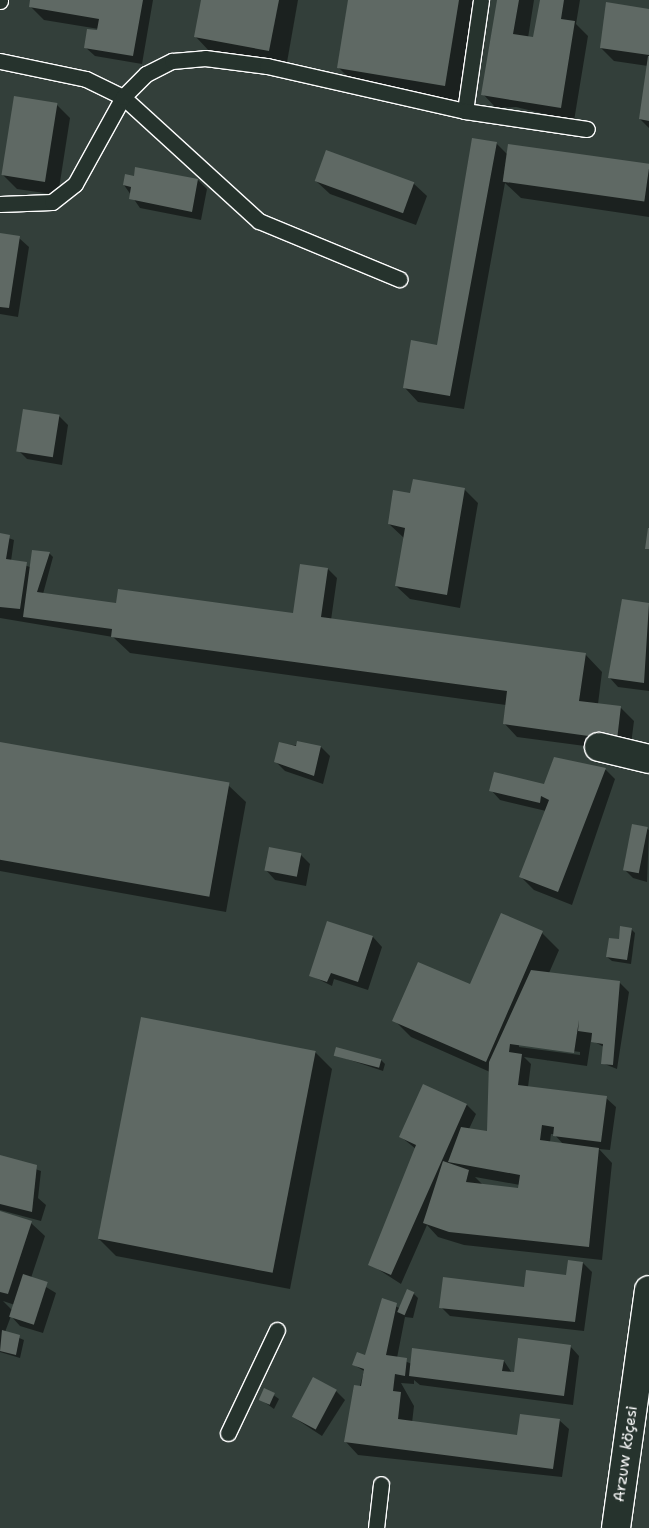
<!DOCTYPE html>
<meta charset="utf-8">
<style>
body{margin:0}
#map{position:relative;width:649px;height:1528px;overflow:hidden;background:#333f3a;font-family:"Shantell Sans",sans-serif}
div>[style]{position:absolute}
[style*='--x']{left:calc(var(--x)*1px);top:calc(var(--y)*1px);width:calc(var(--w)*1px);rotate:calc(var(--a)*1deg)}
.shadow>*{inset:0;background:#0007}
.building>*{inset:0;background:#5f6964;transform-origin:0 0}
.roads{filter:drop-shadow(1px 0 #fff) drop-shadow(-1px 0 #fff) drop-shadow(0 1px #fff) drop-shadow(0 -1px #fff)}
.service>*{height:15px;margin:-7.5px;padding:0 7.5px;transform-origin:7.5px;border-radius:7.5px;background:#26332d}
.tertiary>*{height:28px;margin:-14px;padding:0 14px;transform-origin:14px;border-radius:14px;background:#26332d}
span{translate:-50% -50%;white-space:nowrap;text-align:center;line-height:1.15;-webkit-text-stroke:4px #26332d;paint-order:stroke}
.street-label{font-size:15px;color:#fff}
</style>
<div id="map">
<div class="shadow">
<i style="clip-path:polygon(31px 0,153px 0,142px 64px,95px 56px,85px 47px,99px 29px,44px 20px,30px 6px)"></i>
<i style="clip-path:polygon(202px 0,298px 0,286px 68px,212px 54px,195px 36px)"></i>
<i style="clip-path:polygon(349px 0,478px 0,461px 102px,355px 84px,338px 67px)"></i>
<i style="clip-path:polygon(498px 0,534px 0,528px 38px,534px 39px,541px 0,580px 0,576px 24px,588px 36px,574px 121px,516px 107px,496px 108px,483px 94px)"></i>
<i style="clip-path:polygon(649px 10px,649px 128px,640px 119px,648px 66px,614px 61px,601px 48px)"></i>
<i style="clip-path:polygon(56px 104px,70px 118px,58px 195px,17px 189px,3px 175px)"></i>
<i style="clip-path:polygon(496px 143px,508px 155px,649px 166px,649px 217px,521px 198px,505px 183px,464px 409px,418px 402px,405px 388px,439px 346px)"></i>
<i style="clip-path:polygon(136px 168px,198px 180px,207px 189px,201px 220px,140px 208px,124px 185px,135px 177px)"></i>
<i style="clip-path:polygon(316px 181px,413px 183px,427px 196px,416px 225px,330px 194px)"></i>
<i style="clip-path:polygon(0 235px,19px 238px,29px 247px,18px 317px,0 314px)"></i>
<i style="clip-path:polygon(59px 416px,68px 425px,62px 465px,27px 459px,18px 450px)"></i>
<i style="clip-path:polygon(464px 489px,478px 503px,460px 608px,410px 599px,396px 586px,404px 538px,389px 524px)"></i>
<i style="clip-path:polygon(0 535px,14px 540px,11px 561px,30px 567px,49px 553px,53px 557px,43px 594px,117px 604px,296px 615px,328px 569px,337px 578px,331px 620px,585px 654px,602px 672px,598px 704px,621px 708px,634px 721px,630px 752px,517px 737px,504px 723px,506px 705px,130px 653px,113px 637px,0 618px)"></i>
<i style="clip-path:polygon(623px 601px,649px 604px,649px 691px,618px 687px,609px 677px)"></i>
<i style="clip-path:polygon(0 743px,228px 785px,246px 802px,226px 912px,0 871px)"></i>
<i style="clip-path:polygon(280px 744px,321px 747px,330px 756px,323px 784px,285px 771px,276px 762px)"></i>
<i style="clip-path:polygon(554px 758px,606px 770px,615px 779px,572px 905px,534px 890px,521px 877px,546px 811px,500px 800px,491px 790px,545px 785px)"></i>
<i style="clip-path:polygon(647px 829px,649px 830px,647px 882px,633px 878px,624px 869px)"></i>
<i style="clip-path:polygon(301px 855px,310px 864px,306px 886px,275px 880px,266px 870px)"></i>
<i style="clip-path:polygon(328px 922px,373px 937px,382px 947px,368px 990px,334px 979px,332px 986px,310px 975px)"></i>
<i style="clip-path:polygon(631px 929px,635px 933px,631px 964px,612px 961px,607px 957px)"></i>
<i style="clip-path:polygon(evenodd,542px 933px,559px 950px,549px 973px,619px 982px,629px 992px,617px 1069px,602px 1063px,604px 1047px,591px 1040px,587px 1066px,524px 1057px,531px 1064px,528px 1087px,606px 1098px,616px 1107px,610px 1150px,599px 1149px,612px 1163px,602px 1260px,464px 1245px,438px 1237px,427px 1225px,401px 1284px,370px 1264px,416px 1149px,401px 1137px,423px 1086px,467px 1105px,476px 1114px,469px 1129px,488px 1132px,490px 1072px,411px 1037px,394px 1020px,470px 986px,542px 933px,519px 1044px,580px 1052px,580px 1055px,519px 1047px,519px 1044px,542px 933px,551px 1134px,554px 1134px,563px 1144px,550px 1142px,551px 1134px,542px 933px,475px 1177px,520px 1185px,520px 1190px,483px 1185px,475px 1177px)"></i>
<i style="clip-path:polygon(315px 1052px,332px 1069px,290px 1289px,116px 1256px,99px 1239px)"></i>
<i style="clip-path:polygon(335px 1055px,381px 1060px,385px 1064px,383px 1071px)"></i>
<i style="clip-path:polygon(0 1157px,41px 1171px,38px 1198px,46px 1205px,41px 1221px,0 1210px)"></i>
<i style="clip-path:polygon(evenodd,0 1212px,31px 1223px,45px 1236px,31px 1278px,56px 1293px,43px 1333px,20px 1326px,11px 1316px,5px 1332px,24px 1340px,20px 1358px,0 1352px,0 1212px,3px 1301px,15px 1305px,13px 1311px,3px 1301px)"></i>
<i style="clip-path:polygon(583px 1263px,592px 1272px,584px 1331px,450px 1316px,441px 1307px,568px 1276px)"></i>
<i style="clip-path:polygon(413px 1293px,418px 1298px,413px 1318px,405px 1317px,397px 1358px,412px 1364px,504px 1361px,512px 1373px,570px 1346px,579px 1356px,573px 1405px,420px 1385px,414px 1380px,414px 1384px,401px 1383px,414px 1406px,412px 1423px,518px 1436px,559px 1420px,569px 1429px,562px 1477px,358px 1455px,345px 1441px,364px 1371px,354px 1365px,368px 1359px,383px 1300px,403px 1310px)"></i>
<i style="clip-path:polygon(265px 1389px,279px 1399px,274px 1409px,260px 1399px)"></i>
<i style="clip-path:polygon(336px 1391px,345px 1400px,322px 1436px,293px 1417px)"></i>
</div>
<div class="building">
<i style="clip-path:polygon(30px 0,143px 0,133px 56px,84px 48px,87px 29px,97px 30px,99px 19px,29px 7px)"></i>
<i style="clip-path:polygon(201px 0,279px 0,269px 51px,194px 37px)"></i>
<i style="clip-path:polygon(348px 0,459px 0,445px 86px,337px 68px)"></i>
<i style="clip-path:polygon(497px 0,519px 0,513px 34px,533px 37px,540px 0,564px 0,561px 19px,575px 21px,561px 108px,481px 95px)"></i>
<i style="clip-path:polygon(606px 2px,649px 9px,649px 55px,600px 48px)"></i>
<i style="clip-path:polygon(648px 56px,649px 56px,649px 121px,639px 119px)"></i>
<i style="left:14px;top:96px;width:44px;height:80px;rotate:9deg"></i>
<i style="clip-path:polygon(472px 138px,497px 142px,450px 396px,403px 388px,411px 340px,437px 345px)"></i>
<i style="left:508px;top:144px;width:143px;height:38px;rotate:8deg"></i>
<i style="left:326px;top:150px;width:94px;height:33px;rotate:20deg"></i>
<i style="clip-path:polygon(135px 167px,198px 179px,192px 212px,129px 199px,131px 187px,123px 185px,125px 174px,134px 176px)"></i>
<i style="clip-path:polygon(0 233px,20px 236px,9px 308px,0 307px)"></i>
<i style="left:23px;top:409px;width:37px;height:43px;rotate:9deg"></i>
<i style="clip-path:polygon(413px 479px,465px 488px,447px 595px,395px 586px,405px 528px,388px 524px,393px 490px,410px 493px)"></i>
<i style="clip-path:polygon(648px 528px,649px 528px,649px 549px,645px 549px)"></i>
<i style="clip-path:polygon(0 533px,10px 535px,6px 559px,27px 562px,20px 609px,0 607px)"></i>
<i style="clip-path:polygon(32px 550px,50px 552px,37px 592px,116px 603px,118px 589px,293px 613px,300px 564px,328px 568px,321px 617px,586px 653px,579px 701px,621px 706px,617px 740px,503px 724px,507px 691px,111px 637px,112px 629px,23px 617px)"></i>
<i style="clip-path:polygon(622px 599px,649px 603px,644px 683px,608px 678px)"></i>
<i style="clip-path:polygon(297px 741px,321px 746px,314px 776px,274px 762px,279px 742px,296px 746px)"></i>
<i style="left:0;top:742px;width:233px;height:116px;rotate:10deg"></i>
<i style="clip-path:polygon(554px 757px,606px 768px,558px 892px,519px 877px,549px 800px,541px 796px,540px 803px,489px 791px,494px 772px,544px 784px)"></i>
<i style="left:632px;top:824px;width:16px;height:47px;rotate:11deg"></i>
<i style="left:269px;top:847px;width:33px;height:24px;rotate:11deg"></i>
<i style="clip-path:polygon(501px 913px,543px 931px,486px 1062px,392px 1021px,418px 962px,470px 984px)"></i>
<i style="clip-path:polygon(327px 921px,373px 936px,358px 982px,331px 973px,327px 982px,309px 976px)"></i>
<i style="clip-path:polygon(620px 926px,632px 928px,627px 960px,606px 957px,609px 938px,619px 939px)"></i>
<i style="clip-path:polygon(531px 970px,620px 981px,613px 1065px,601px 1064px,603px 1044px,591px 1042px,592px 1033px,578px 1031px,579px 1020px,574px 1053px,510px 1044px,509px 1052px,522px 1054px,518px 1085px,607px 1096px,601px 1142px,553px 1136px,554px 1127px,542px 1125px,540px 1140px,599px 1148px,589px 1247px,449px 1232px,423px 1223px,443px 1161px,469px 1170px,466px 1182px,518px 1188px,520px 1175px,448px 1162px,461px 1127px,487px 1131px,489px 1062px)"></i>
<i style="left:141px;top:1017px;width:178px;height:226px;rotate:11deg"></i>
<i style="left:336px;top:1047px;width:47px;height:9px;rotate:15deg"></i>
<i style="clip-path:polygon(423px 1084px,467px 1104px,391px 1275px,368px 1265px,416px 1145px,399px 1137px)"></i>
<i style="clip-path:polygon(0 1155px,37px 1165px,32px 1212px,0 1204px)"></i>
<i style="clip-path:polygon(0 1211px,32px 1221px,8px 1294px,0 1292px)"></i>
<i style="clip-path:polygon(568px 1260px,583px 1262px,575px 1322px,439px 1308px,443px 1277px,524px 1287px,526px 1270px,566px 1275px)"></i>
<i style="left:23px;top:1274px;width:26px;height:45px;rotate:18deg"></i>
<i style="left:407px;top:1289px;width:8px;height:25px;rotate:23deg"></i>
<i style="clip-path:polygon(382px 1298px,397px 1303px,386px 1355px,407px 1358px,405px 1376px,395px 1374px,393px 1391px,401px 1392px,398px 1419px,517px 1435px,520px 1414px,560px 1419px,553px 1469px,344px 1442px,354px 1385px,361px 1386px,364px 1369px,352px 1365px,357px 1352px,365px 1355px)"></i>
<i style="clip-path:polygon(2px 1330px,20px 1335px,16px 1355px,0 1351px)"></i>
<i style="clip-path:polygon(518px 1338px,571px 1345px,564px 1396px,409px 1376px,412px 1348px,504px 1360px,502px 1371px,514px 1372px)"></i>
<i style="left:313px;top:1377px;width:27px;height:45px;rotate:28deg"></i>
<i style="left:264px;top:1388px;width:12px;height:13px;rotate:24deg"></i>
</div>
<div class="roads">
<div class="service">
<i style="--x:0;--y:1;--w:1;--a:-90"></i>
<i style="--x:0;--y:61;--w:88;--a:11.8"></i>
<i style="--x:86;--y:79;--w:41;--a:25.9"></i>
<i style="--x:123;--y:97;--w:184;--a:42.4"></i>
<i style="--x:259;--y:221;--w:152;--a:22.5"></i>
<i style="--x:465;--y:111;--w:112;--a:-81.8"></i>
<i style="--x:0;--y:204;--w:52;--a:-2.2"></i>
<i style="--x:52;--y:202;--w:29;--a:-38"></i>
<i style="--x:75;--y:184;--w:99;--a:-61.1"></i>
<i style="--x:123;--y:97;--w:33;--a:-45"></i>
<i style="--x:146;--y:74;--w:29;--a:-27"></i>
<i style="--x:172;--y:61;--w:33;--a:-5"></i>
<i style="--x:205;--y:58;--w:63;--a:7.4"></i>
<i style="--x:267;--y:66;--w:203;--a:12.8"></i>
<i style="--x:465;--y:111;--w:123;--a:8.4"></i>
<i style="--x:228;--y:1433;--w:114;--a:-64.6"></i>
<i style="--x:376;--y:1528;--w:44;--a:-83.5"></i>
</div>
<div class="tertiary">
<i style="--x:599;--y:747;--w:51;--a:13.5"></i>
<i style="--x:616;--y:1528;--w:240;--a:-82.1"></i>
</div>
</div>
<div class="street-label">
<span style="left:626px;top:1454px;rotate:-82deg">Arzuw köçesi</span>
</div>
</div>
